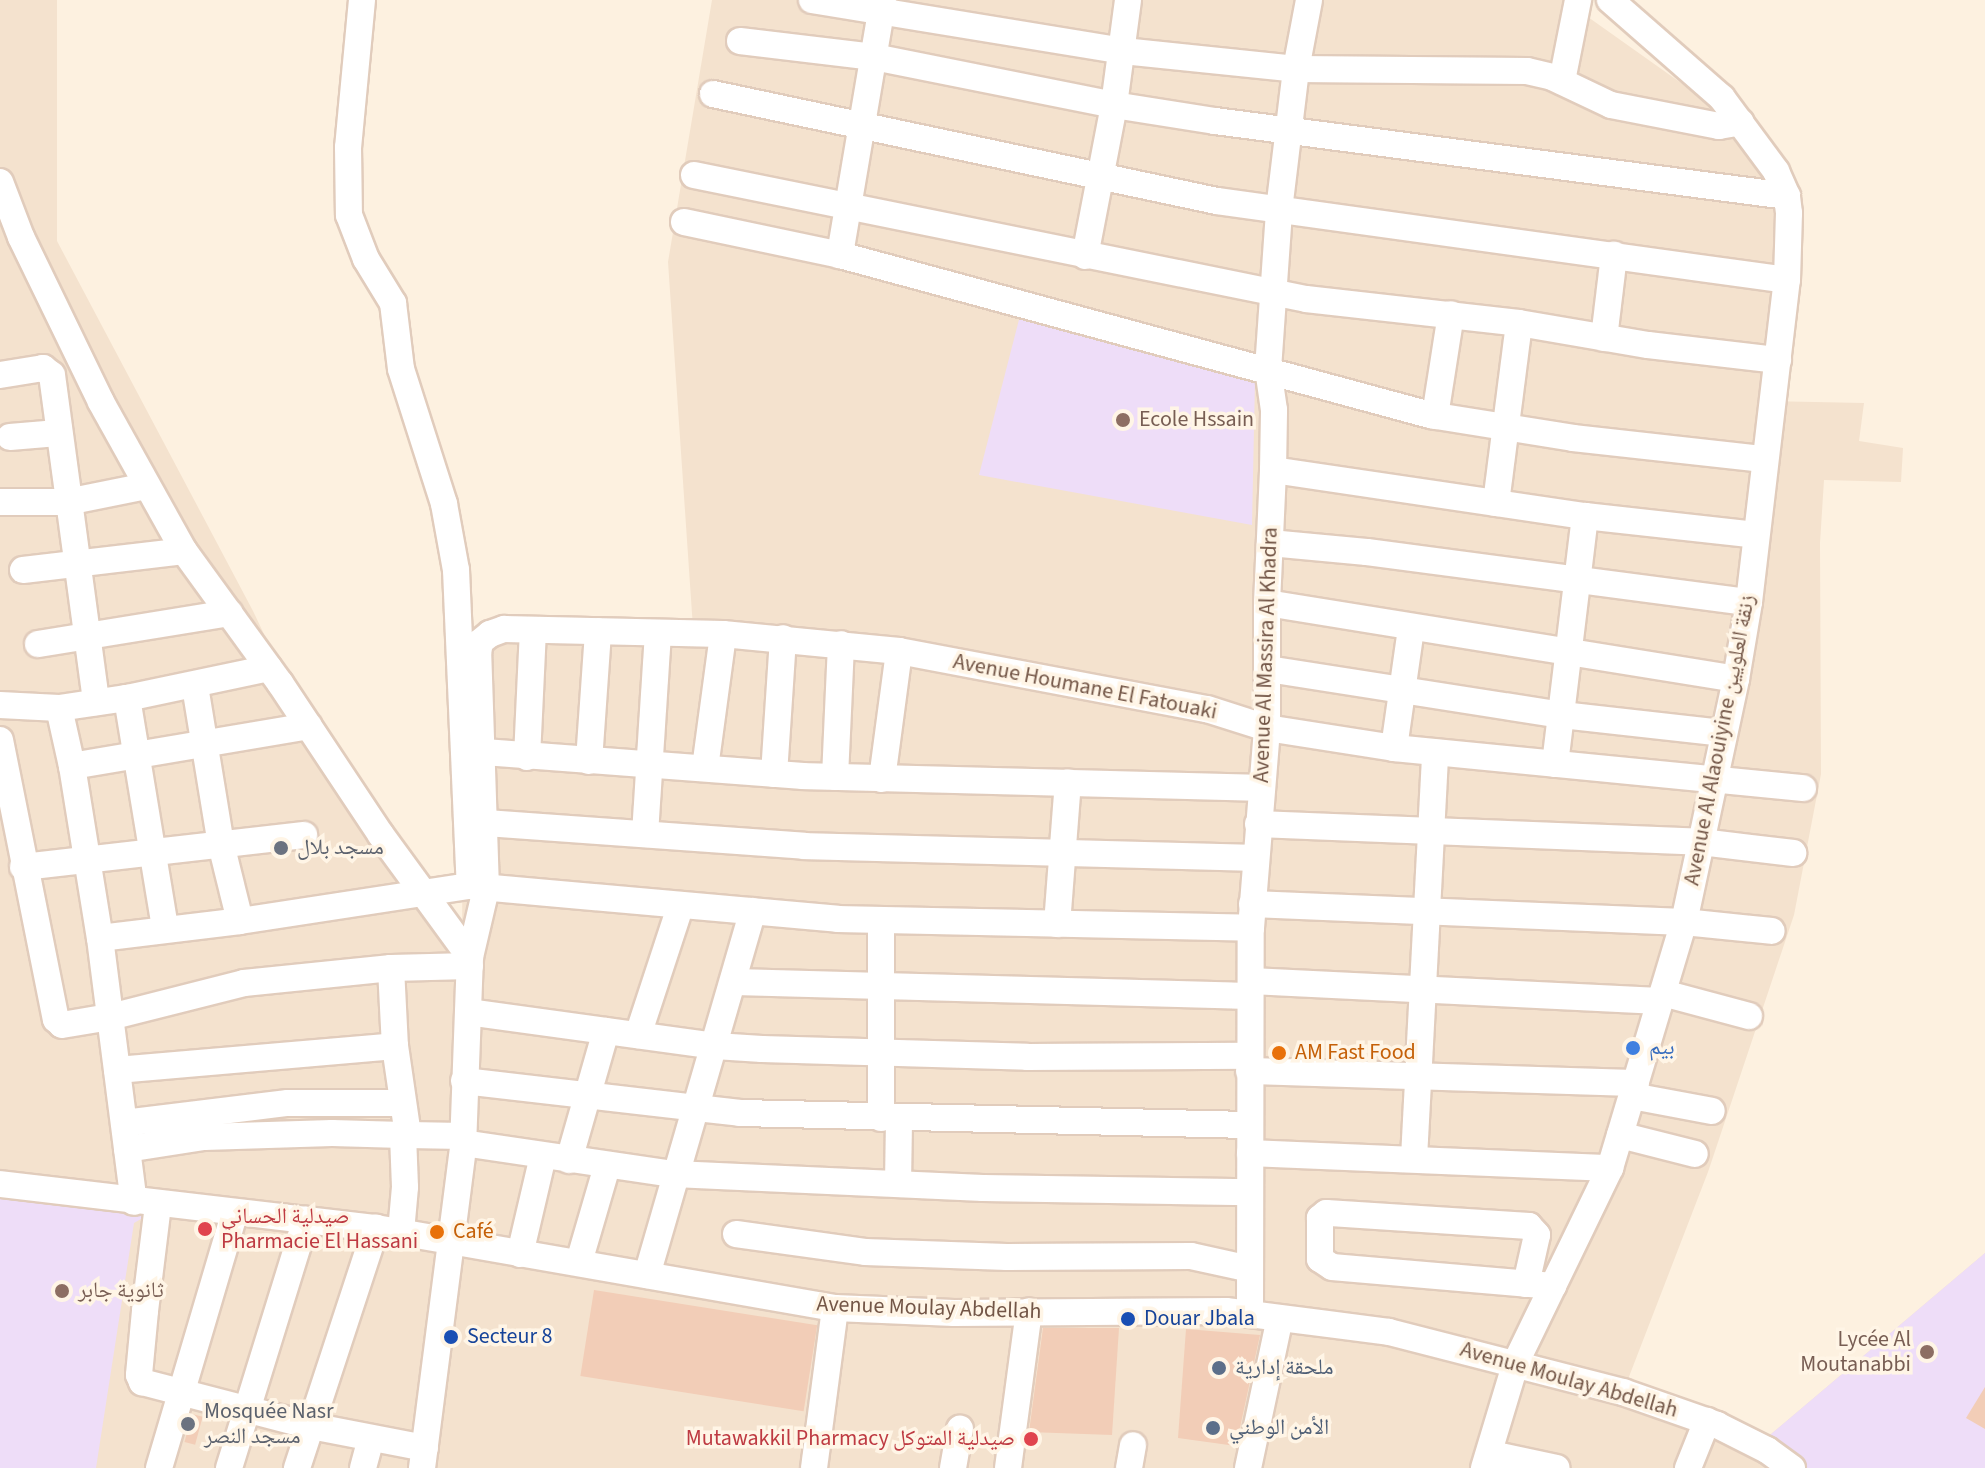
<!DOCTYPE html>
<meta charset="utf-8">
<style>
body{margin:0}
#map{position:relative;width:1985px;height:1468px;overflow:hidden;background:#fdf1e0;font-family:"Source Sans 3","Noto Naskh Arabic",sans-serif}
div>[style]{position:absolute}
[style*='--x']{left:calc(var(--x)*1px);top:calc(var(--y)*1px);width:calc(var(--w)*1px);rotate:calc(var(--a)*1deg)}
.residential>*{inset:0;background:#f4e2ce}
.education>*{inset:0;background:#eeddf8}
.building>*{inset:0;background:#f2cdb7;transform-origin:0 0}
.roads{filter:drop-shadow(2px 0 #e1ccbc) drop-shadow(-2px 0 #e1ccbc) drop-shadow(0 2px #e1ccbc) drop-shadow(0 -2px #e1ccbc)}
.minor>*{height:26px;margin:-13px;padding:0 13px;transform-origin:13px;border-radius:13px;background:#fff}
.dots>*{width:22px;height:22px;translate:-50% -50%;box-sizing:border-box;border:4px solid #fff5e6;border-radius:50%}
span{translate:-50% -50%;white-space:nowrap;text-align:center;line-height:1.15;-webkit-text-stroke:7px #fff5e6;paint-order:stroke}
.education-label{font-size:22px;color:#785e54}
.left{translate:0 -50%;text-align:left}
.right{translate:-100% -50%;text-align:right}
.street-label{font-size:22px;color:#735647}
.worship-label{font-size:22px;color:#5b616d}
.shop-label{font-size:22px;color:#366cbe}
.food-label{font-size:22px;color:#c56008}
.health-label{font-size:22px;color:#be3a42}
.transit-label{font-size:22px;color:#164399}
.service-label{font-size:22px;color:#4e5e75}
</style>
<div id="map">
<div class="residential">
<i style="clip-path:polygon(0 0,57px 0,57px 241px,253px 611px,342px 799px,462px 972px,463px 643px,693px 628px,668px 262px,712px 0,1564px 0,1722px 112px,1783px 183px,1763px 401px,1864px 403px,1859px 441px,1903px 448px,1901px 482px,1824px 480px,1820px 543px,1821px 774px,1794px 915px,1708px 1172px,1620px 1400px,1751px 1451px,1985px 1253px,1985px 1468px,0 1468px)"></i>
</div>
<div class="education">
<i style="clip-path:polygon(1022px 308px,1255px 380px,1252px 525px,979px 475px)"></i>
<i style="clip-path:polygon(0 1190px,155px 1211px,134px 1223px,96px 1468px,0 1468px)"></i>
<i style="clip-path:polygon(1985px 1253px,1985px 1468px,1779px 1468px,1751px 1451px)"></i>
</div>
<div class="building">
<i style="left:594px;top:1290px;width:226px;height:87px;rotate:9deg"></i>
<i style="clip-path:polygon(1043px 1328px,1119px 1328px,1112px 1435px,1029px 1432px)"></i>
<i style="clip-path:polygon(1186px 1329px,1260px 1335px,1236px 1446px,1178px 1438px)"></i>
<i style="clip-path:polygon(1985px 1387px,1985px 1429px,1966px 1418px)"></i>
<i style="left:192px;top:1414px;width:11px;height:29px;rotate:15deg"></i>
</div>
<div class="roads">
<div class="minor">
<i style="--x:362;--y:0;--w:148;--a:95.4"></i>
<i style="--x:348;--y:147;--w:68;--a:89.2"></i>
<i style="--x:349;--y:215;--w:47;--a:68.9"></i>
<i style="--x:366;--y:259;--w:52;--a:58.5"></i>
<i style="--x:393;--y:303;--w:66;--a:83.1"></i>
<i style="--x:401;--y:369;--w:142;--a:72.3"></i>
<i style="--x:444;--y:504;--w:67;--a:79.7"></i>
<i style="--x:456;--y:570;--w:316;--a:87.5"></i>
<i style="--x:812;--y:0;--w:315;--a:9.3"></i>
<i style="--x:1123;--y:51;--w:174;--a:5.9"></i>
<i style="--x:1296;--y:69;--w:231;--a:0.5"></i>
<i style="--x:1527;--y:71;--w:26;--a:13"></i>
<i style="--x:1552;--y:77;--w:65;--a:25.4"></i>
<i style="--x:1611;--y:105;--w:110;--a:11"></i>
<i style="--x:1719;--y:126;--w:22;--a:-10"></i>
<i style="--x:883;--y:0;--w:259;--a:99.6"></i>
<i style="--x:840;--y:255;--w:611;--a:15.17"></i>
<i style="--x:1430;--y:415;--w:145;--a:9.1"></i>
<i style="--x:1573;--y:438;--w:192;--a:6.3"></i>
<i style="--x:740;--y:41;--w:135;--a:6.8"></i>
<i style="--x:874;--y:57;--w:245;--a:11.3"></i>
<i style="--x:1114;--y:105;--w:102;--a:9"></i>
<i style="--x:1215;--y:121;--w:577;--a:7.47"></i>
<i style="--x:1562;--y:81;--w:83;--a:-78.8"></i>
<i style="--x:713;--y:94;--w:515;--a:11.99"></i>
<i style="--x:1217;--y:201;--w:575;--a:7.89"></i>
<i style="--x:694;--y:175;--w:624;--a:11.45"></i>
<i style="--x:1306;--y:299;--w:214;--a:6.4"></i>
<i style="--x:1519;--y:323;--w:131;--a:9.7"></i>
<i style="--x:1648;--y:345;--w:131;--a:6.6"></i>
<i style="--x:0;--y:182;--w:59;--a:69.1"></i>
<i style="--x:21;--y:237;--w:183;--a:64.1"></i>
<i style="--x:101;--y:402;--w:171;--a:60.9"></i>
<i style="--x:184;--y:551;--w:163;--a:54"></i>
<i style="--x:280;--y:683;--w:182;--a:56.4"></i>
<i style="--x:381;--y:835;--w:151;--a:53.9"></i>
<i style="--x:684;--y:222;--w:159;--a:11.9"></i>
<i style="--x:1085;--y:256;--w:154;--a:-79.1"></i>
<i style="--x:1114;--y:105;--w:106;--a:-82.4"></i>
<i style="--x:1604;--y:338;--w:84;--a:-83.1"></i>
<i style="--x:0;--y:375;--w:44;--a:-9.2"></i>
<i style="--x:43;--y:368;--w:11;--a:38"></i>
<i style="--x:52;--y:375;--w:330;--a:82.3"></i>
<i style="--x:1435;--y:416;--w:103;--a:-81.1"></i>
<i style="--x:10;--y:437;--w:48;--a:-4.8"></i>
<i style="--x:1273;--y:470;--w:315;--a:8.4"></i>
<i style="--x:1585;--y:516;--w:172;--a:6.3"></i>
<i style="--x:0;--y:502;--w:67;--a:0"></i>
<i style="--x:67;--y:502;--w:81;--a:-11.4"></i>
<i style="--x:1496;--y:503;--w:181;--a:-82.7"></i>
<i style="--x:1270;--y:543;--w:97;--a:5.3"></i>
<i style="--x:1367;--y:552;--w:385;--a:7.5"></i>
<i style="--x:23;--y:570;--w:162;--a:-6.7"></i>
<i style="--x:1267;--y:603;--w:475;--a:9.2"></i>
<i style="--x:38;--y:644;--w:194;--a:-9.2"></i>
<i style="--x:1268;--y:669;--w:298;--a:8.9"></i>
<i style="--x:1562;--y:715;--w:161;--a:6.4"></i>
<i style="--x:195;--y:686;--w:160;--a:80.7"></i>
<i style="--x:221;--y:844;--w:79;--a:76.1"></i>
<i style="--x:127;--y:698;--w:233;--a:80.6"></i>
<i style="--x:0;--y:705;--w:59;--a:2.9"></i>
<i style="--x:59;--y:708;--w:69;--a:-8.4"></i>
<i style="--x:127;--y:698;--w:145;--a:-11.9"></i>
<i style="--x:59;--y:708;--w:59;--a:77.4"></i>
<i style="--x:72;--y:766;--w:174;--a:80.8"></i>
<i style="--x:100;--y:938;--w:266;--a:82.7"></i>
<i style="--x:0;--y:740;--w:285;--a:78.7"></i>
<i style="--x:56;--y:1019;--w:8;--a:45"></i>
<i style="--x:62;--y:1025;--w:49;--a:-9.5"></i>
<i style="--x:110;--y:1017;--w:138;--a:-14.2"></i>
<i style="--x:244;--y:983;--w:148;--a:-5.8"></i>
<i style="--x:391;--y:968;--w:79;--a:-1.5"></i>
<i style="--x:1394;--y:748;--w:121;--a:-81.9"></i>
<i style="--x:484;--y:752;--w:320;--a:4.3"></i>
<i style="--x:803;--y:776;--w:459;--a:1.5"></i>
<i style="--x:527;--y:757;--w:126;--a:-87.3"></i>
<i style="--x:589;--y:761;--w:130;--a:-86"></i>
<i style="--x:1555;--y:764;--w:250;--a:-83.1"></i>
<i style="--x:72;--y:766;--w:240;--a:-9.6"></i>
<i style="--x:705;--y:768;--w:135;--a:-82.3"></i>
<i style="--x:774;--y:774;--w:136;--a:-86.2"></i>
<i style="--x:835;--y:777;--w:133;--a:-87.4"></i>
<i style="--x:882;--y:779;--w:129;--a:-82.4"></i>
<i style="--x:486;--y:823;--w:319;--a:4.1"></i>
<i style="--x:804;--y:846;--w:451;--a:1.5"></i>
<i style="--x:1258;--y:824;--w:443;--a:2.3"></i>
<i style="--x:1701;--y:842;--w:93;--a:6.8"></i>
<i style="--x:645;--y:834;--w:200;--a:-86.3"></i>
<i style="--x:23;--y:867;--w:283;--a:-6.5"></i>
<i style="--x:1252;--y:904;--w:432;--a:2.4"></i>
<i style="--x:1684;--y:922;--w:88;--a:5.8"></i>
<i style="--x:1057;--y:924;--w:142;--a:-85.6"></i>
<i style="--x:100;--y:938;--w:141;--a:-6.9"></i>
<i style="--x:240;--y:921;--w:233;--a:-8.7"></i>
<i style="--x:470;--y:886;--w:369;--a:5.1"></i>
<i style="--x:838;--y:919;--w:413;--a:1.2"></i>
<i style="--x:391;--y:968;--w:78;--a:87.1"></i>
<i style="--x:395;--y:1046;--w:90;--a:81.7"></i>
<i style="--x:408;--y:1135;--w:5;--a:180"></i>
<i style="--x:403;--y:1135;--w:52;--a:87.8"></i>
<i style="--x:405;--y:1187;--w:45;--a:95.1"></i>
<i style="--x:1251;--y:981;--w:409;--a:2.8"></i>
<i style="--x:735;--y:982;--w:514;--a:1.56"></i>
<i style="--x:1663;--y:993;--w:89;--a:15"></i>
<i style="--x:468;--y:1012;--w:249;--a:7.8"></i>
<i style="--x:715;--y:1046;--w:47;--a:3.7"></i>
<i style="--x:762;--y:1049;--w:265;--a:1.7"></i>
<i style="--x:1027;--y:1057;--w:222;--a:-0.3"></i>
<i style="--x:638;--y:1035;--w:135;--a:-71.8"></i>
<i style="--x:117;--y:1070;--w:279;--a:-4.9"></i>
<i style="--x:1249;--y:1071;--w:387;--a:1.8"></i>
<i style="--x:464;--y:1081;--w:278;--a:6.6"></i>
<i style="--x:740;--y:1113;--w:510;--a:1.35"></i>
<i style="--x:1632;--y:1096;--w:81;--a:10.6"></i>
<i style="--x:881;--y:1118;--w:197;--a:-90"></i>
<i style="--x:124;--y:1123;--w:165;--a:-7"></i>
<i style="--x:288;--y:1103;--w:114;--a:0"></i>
<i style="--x:408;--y:1135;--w:55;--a:1"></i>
<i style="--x:1620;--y:1135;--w:77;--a:14.2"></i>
<i style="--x:463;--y:1143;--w:213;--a:8.4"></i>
<i style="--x:674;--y:1174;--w:309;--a:2.6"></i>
<i style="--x:983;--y:1188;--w:267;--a:0.9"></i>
<i style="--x:127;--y:1149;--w:78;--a:-8.9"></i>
<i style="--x:204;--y:1137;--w:128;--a:-1.8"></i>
<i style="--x:332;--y:1133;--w:71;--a:1.6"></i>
<i style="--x:1250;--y:1153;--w:360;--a:2.4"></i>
<i style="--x:1414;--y:1158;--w:406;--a:-87"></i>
<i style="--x:569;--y:1160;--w:134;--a:-74"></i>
<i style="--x:0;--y:1184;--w:379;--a:6.7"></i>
<i style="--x:376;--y:1228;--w:466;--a:9.9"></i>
<i style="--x:835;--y:1308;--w:119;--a:2.4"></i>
<i style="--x:954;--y:1313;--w:272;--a:-0.4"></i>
<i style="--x:1226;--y:1311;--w:164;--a:7.3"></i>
<i style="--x:1389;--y:1332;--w:242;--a:14.4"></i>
<i style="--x:1623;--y:1392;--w:100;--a:19.3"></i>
<i style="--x:1717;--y:1425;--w:56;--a:26.6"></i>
<i style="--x:1767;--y:1450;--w:31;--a:36"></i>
<i style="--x:898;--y:1184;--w:66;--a:-89.1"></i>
<i style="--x:158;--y:1205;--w:107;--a:97"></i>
<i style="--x:145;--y:1311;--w:64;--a:95.4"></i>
<i style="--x:139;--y:1375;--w:8;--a:67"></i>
<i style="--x:142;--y:1382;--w:175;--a:14.6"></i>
<i style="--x:311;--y:1426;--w:116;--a:10.9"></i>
<i style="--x:736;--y:1234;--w:130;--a:7.9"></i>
<i style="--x:865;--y:1252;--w:142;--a:2"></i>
<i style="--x:1007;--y:1257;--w:184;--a:-0.3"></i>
<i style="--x:1191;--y:1256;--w:60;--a:12.4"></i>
<i style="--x:520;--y:1254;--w:101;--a:-76.8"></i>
<i style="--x:579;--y:1262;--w:100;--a:-73.7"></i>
<i style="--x:647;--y:1275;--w:379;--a:-73.8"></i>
<i style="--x:1526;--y:1284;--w:50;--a:-77.3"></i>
<i style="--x:1537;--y:1235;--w:12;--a:-132"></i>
<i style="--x:1529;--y:1226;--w:203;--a:-176.3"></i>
<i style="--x:1326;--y:1213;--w:8;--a:140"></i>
<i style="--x:1320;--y:1218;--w:41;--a:90"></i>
<i style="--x:1320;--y:1259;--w:14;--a:34"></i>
<i style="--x:1332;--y:1267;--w:222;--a:4.9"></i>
<i style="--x:1250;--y:1313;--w:385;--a:-89.9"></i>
<i style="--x:1251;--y:928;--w:201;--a:-85.4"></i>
<i style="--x:1267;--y:728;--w:125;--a:-90"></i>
<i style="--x:1267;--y:603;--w:133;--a:-87.4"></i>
<i style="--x:1273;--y:470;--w:60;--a:-89"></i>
<i style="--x:1274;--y:410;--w:41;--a:-98.3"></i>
<i style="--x:1268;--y:369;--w:159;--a:-86"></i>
<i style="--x:1279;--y:210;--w:142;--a:-83.1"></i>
<i style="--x:1296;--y:69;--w:70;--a:-79.3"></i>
<i style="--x:1491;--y:1454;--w:67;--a:12"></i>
<i style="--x:159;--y:1468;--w:267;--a:-73.5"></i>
<i style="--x:229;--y:1468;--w:260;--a:-72.8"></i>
<i style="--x:297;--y:1468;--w:253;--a:-71.8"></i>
<i style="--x:363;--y:1468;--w:31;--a:-75"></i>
<i style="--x:422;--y:1468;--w:324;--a:-82.7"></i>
<i style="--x:463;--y:1147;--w:190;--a:-87.9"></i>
<i style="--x:470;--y:957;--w:70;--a:-76.8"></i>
<i style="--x:486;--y:889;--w:235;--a:-91.9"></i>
<i style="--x:478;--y:654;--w:12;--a:-81"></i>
<i style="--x:480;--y:642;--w:13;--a:-39"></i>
<i style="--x:490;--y:634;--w:15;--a:-20"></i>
<i style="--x:504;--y:629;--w:219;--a:1.3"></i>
<i style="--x:723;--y:634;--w:177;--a:5.5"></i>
<i style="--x:899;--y:651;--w:313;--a:10.7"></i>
<i style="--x:1207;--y:709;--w:63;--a:17.6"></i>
<i style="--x:1267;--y:728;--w:129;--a:8.9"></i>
<i style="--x:1394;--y:748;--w:411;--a:5.6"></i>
<i style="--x:814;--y:1468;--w:161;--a:-82.5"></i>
<i style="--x:953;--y:1468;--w:40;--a:-80"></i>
<i style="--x:1008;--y:1468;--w:158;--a:-82.4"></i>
<i style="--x:1129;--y:1468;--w:23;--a:-80"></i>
<i style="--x:1248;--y:1468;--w:153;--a:-78"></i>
<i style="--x:1484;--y:1468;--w:111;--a:-73.2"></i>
<i style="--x:1516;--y:1362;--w:216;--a:-64.1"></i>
<i style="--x:1610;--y:1168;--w:257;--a:-73.3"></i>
<i style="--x:1684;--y:922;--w:249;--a:-77.9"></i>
<i style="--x:1736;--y:679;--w:78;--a:-80.4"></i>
<i style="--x:1749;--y:602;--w:324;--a:-83.3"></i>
<i style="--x:1787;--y:280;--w:67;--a:-88.3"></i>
<i style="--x:1789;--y:213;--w:17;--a:-97"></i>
<i style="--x:1787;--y:196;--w:27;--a:-114"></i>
<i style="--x:1776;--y:171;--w:91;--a:-126.5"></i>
<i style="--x:1722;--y:98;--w:149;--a:-138.8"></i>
<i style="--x:1688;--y:1468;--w:51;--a:-68"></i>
</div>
</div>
<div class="dots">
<i style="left:1123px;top:420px;background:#8d6e63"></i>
<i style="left:281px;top:848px;background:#6b7280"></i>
<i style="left:1633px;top:1048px;background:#3f7fe0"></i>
<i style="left:1279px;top:1053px;background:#e8710a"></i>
<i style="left:205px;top:1229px;background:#e0444e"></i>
<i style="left:437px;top:1232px;background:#e8710a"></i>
<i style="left:62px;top:1291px;background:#8d6e63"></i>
<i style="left:1128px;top:1319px;background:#1a4fb4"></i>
<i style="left:451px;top:1337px;background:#1a4fb4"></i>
<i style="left:1927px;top:1352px;background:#8d6e63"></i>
<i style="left:1219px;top:1368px;background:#5c6f8a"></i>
<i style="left:188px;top:1424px;background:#6b7280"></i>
<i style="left:1213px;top:1428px;background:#5c6f8a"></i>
<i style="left:1031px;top:1439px;background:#e0444e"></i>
</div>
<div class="education-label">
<span class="left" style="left:1139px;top:420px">Ecole Hssain</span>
<span class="left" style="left:78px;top:1291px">ثانوية جابر</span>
<span class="right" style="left:1911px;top:1352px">Lycée Al<br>Moutanabbi</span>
</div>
<div class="street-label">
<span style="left:1266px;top:655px;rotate:-88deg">Avenue Al Massira Al Khadra</span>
<span style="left:1085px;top:687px;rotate:11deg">Avenue Houmane El Fatouaki</span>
<span style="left:1720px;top:740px;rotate:-79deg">Avenue Al Alaouiyine زنقة العلويين</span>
<span style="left:929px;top:1308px;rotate:2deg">Avenue Moulay Abdellah</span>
<span style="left:1569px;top:1380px;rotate:16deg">Avenue Moulay Abdellah</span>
</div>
<div class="worship-label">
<span class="left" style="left:297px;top:848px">مسجد بلال</span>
<span class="left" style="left:204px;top:1424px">Mosquée Nasr<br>مسجد النصر</span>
</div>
<div class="shop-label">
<span class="left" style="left:1649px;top:1048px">بيم</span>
</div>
<div class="food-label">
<span class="left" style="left:1295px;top:1053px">AM Fast Food</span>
<span class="left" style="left:453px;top:1232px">Café</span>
</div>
<div class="health-label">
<span class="left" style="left:221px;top:1229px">صيدلية الحساني<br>Pharmacie El Hassani</span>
<span class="right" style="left:1015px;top:1439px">Mutawakkil Pharmacy صيدلية المتوكل</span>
</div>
<div class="transit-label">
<span class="left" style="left:1144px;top:1319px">Douar Jbala</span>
<span class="left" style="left:467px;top:1337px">Secteur 8</span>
</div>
<div class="service-label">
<span class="left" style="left:1235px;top:1368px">ملحقة إدارية</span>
<span class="left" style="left:1229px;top:1428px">الأمن الوطني</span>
</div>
</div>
